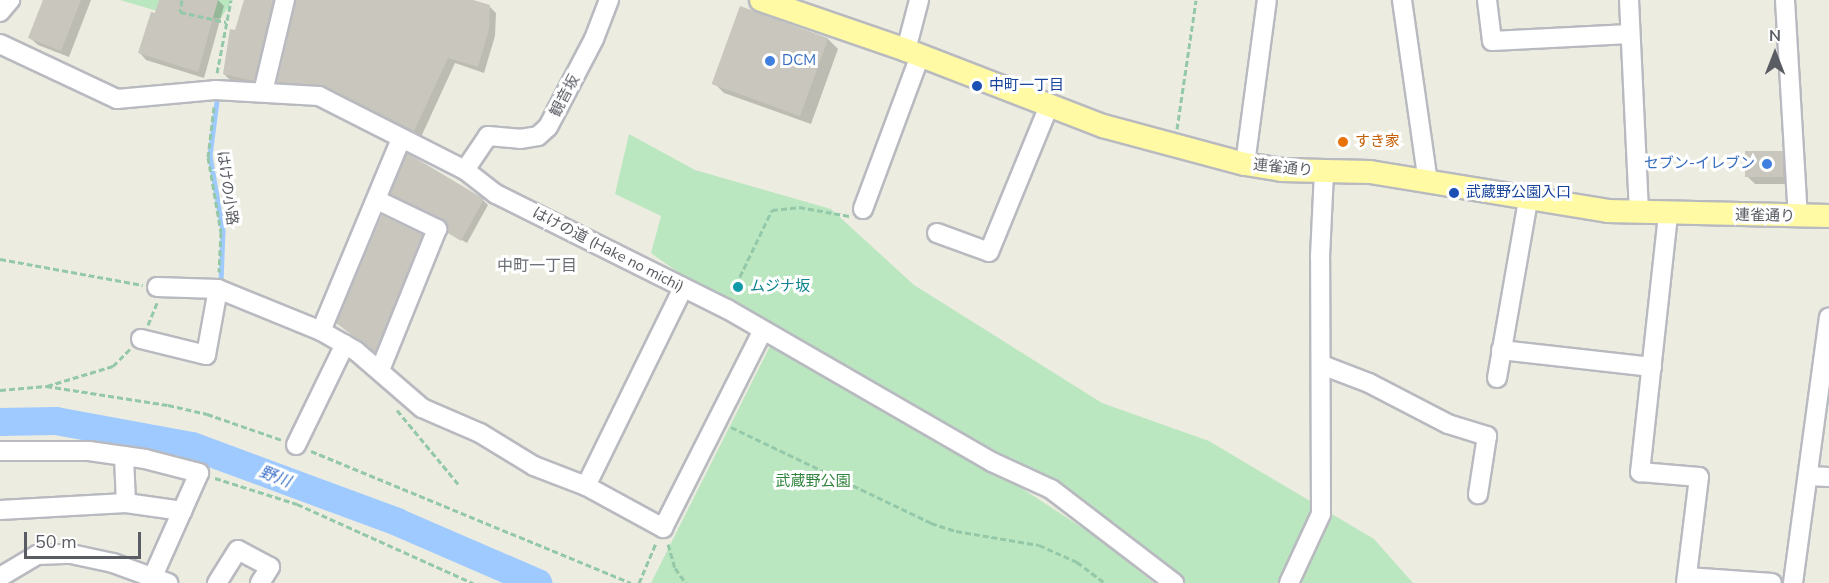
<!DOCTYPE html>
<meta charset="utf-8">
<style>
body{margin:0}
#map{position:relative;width:1829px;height:583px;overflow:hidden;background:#edece0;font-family:"Nunito Sans","Noto Sans JP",sans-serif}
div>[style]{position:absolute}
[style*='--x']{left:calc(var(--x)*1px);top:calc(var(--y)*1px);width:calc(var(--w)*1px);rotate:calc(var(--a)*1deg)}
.green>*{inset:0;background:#bbe7c0}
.shadow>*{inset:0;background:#0003}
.stream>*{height:4.5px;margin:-2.25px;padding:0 2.25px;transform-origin:2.25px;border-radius:2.25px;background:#9ecaff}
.river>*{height:28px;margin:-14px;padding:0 14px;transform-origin:14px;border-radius:14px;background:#9ecaff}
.building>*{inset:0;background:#c8c6bd;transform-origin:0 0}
.path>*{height:3px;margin-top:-1.5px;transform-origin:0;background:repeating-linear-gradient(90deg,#93c8a9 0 6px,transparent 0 9px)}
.roads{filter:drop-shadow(2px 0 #b8bac0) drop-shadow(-2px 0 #b8bac0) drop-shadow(0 2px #b8bac0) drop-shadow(0 -2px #b8bac0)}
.minor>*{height:18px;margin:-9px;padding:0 9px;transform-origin:9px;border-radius:9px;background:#fff}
.major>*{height:22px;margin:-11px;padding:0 11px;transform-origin:11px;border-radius:11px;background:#fffaa3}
.dots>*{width:16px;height:16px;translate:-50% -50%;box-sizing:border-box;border:3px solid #fff;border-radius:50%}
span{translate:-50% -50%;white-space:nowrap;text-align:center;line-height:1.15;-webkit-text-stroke:6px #fff;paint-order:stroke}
.shop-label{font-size:15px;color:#366cbe}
.left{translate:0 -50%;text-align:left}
.right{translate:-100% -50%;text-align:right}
.transit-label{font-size:15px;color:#164399}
.street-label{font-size:15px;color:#595c62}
.food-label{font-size:15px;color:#c56008}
.culture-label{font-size:15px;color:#0d838f}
.park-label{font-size:15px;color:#2f843d}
.neighbourhood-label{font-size:16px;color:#6a6e74}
.water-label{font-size:16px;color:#3b70c8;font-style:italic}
.north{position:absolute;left:1745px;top:24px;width:60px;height:60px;-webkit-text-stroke:4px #fff;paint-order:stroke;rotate:0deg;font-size:16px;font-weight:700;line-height:24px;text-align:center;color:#595c62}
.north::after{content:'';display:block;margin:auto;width:21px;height:27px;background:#595c62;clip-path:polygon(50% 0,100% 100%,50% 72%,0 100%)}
.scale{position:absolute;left:24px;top:532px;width:117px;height:27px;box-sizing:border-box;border:3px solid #595c62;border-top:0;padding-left:8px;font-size:18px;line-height:21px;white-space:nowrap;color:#595c62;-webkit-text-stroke:4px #fff;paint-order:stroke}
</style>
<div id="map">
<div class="green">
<i style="clip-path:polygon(120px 0,233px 0,221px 18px,184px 19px)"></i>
<i style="clip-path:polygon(629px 134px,695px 170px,831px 209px,914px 285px,1102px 403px,1209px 441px,1374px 539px,1413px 583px,1182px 583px,1060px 489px,721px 303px,651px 253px,661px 216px,615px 194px)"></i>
<i style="clip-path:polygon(771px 344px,992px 469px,1092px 534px,1154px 583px,651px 583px)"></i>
</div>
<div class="shadow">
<i style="clip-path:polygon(45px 0,91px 0,69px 57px,38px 45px,30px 38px)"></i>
<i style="clip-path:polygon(160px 0,218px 0,224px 6px,204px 78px,146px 60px,140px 53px)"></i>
<i style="clip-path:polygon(246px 0,286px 0,260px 87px,231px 81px,224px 74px)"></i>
<i style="clip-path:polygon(297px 0,468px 0,489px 6px,496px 13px,495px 36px,484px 73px,455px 63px,421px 137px,332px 92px,285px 88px,279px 82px)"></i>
<i style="clip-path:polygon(828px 39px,838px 49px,811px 124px,724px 93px,714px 83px)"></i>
<i style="clip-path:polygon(1782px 152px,1790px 160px,1791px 184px,1755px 184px,1747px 176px)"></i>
<i style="clip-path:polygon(392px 194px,483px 200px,488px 205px,467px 243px,450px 233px,444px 221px)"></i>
<i style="clip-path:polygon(422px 236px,427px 241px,380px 356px,343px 328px)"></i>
</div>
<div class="stream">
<i style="--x:218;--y:94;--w:63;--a:97.4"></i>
<i style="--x:210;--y:156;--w:76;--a:80.2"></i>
<i style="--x:223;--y:231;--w:52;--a:92.2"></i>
</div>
<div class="river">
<i style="--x:0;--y:422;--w:56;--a:-1"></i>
<i style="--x:56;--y:421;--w:138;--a:10.4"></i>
<i style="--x:192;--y:446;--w:219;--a:20.3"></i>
<i style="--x:397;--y:522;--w:154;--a:23.4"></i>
</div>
<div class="building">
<i style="clip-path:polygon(43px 0,81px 0,61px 51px,28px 38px)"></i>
<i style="clip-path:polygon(159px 0,218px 0,198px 72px,138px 53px,151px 12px,155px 13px)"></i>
<i style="clip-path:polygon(244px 0,273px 0,254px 81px,223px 74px,230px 29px,235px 30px)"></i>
<i style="clip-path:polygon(296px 0,473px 0,490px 5px,489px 29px,478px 67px,448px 58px,414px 131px,324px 86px,277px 82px)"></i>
<i style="left:740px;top:6px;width:94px;height:83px;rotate:20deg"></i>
<i style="left:1745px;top:151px;width:38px;height:26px"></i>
<i style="clip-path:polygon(407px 153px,484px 199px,461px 241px,448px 233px,442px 219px,390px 194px)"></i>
<i style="clip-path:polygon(382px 215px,423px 235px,375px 352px,336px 323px)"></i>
</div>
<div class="path">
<i style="--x:182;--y:0;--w:12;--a:99"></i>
<i style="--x:180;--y:12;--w:47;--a:12.3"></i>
<i style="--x:217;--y:73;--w:74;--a:-79.1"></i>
<i style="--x:214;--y:107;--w:50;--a:96.8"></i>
<i style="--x:208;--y:157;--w:76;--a:80.2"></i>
<i style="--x:221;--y:232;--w:40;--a:92.9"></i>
<i style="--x:1177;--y:129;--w:130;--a:-81.6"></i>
<i style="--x:0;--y:259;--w:145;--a:10.3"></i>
<i style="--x:732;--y:293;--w:92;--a:-64.3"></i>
<i style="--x:772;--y:210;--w:27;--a:-6"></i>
<i style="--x:799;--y:207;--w:51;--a:10.2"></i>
<i style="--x:148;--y:325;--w:24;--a:-68"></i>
<i style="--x:47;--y:386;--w:69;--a:-16.9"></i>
<i style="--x:113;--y:366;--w:24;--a:-45"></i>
<i style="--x:0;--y:390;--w:46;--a:-5"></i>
<i style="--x:46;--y:386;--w:123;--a:8.9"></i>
<i style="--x:168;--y:405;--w:40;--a:13"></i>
<i style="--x:207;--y:414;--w:79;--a:19.1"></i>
<i style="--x:397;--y:410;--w:97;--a:50.4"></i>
<i style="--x:731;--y:427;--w:222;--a:25.6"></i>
<i style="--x:931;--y:523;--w:26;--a:18"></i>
<i style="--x:956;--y:531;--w:84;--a:9.6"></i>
<i style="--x:1039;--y:545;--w:42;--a:24.1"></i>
<i style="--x:1077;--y:562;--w:35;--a:37"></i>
<i style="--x:311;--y:451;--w:346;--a:22.4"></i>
<i style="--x:215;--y:478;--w:86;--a:17.6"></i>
<i style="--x:297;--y:504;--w:193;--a:24.2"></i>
<i style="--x:668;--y:544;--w:25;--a:74"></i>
<i style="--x:675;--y:568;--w:19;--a:54"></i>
<i style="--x:639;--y:583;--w:43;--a:-67"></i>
</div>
<div class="roads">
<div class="minor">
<i style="--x:1402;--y:0;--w:184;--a:81.9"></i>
<i style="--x:1487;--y:0;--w:41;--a:83"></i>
<i style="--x:1492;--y:41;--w:138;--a:-2.9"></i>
<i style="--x:1629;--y:0;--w:213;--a:87.3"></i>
<i style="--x:1785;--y:0;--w:216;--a:86.6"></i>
<i style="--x:0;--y:12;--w:16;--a:-50"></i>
<i style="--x:0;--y:44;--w:129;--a:25.2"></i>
<i style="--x:117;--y:99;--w:98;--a:-5.2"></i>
<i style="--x:215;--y:90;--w:104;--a:3.3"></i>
<i style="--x:319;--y:96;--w:164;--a:26.9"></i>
<i style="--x:465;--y:170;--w:39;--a:38"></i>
<i style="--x:496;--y:194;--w:258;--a:26.5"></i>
<i style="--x:727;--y:309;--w:306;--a:30"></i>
<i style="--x:992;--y:462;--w:65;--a:24.6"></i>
<i style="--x:1051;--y:489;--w:155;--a:37.4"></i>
<i style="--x:906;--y:50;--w:52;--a:-75.4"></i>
<i style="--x:263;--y:92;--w:95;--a:-76.6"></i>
<i style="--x:1245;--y:164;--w:165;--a:-82.4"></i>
<i style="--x:465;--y:170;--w:41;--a:-55.9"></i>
<i style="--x:488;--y:136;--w:32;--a:5"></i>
<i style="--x:520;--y:139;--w:18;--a:-9"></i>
<i style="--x:538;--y:136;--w:13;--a:-42"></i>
<i style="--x:548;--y:127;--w:99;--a:-62.4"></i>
<i style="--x:594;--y:39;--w:42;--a:-69"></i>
<i style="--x:377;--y:200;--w:67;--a:25.8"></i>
<i style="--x:437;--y:229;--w:152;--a:112"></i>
<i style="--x:863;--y:209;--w:163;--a:-69.6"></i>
<i style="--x:1668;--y:215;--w:259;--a:96.2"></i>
<i style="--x:1640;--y:472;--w:59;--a:4.8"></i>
<i style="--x:1699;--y:477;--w:107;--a:97"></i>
<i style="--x:937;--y:233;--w:55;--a:20.1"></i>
<i style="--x:989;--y:252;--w:158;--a:-67.7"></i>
<i style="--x:157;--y:287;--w:61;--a:1.9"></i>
<i style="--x:218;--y:289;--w:111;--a:22.2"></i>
<i style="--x:321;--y:331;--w:208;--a:-67.4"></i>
<i style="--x:321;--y:331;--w:40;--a:29.7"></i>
<i style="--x:356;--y:351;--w:87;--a:40.8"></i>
<i style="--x:422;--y:408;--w:63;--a:23.3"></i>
<i style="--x:480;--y:433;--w:63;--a:31.4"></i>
<i style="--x:534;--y:466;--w:56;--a:21"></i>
<i style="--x:586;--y:486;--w:88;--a:28.6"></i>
<i style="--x:663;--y:528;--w:220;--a:-63.2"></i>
<i style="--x:141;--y:339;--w:67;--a:13.8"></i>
<i style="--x:206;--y:355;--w:67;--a:-79.7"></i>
<i style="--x:1501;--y:350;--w:152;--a:6.4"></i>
<i style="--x:1322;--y:365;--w:50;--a:21"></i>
<i style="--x:1369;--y:383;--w:89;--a:27.4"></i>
<i style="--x:1448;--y:424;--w:41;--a:17.1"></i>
<i style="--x:1487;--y:436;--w:59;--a:98.8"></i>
<i style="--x:1497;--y:378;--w:181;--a:-80.1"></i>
<i style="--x:296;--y:445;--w:112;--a:-64.1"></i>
<i style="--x:0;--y:451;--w:89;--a:0"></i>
<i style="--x:89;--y:451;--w:57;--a:8.1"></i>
<i style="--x:145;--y:459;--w:56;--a:14.5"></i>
<i style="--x:199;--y:473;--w:120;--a:114"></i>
<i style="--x:124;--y:456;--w:47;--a:87.6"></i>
<i style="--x:1808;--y:476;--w:21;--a:3"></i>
<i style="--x:586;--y:486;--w:220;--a:-63.9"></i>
<i style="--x:0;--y:510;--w:126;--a:-3.2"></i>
<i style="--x:126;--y:503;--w:57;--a:8.1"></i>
<i style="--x:0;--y:577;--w:43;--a:-30.7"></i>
<i style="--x:37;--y:555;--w:34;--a:-2"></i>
<i style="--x:71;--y:554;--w:43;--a:12.1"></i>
<i style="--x:113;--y:563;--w:59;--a:20"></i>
<i style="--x:1687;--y:577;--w:85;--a:4"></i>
<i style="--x:217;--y:583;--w:39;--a:-58"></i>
<i style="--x:238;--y:550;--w:36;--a:28"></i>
<i style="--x:270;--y:567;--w:19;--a:122"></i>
<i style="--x:1289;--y:583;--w:76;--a:-65.1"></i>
<i style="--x:1321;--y:514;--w:257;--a:-90.2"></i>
<i style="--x:1320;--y:257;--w:85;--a:-87.3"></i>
<i style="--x:1793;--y:583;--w:268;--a:-82.3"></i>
</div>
<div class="major">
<i style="--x:761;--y:0;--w:153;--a:19"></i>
<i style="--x:906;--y:50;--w:211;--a:21.1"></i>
<i style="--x:1103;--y:126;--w:147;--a:15"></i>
<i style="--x:1245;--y:164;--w:36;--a:9"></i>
<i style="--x:1281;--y:170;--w:89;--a:1.3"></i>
<i style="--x:1370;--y:172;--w:241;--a:9.3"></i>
<i style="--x:1608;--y:211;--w:221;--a:1.3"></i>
</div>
</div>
<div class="dots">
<i style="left:770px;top:61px;background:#3f7fe0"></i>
<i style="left:977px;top:86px;background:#1a4fb4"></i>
<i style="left:1343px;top:142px;background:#e8710a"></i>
<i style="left:1767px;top:164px;background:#3f7fe0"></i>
<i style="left:1454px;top:193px;background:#1a4fb4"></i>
<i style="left:738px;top:287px;background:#0f9aa8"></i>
</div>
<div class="shop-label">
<span class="left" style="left:782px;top:61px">DCM</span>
<span class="right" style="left:1755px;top:164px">セブン-イレブン</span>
</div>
<div class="transit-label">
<span class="left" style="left:989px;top:86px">中町一丁目</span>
<span class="left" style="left:1466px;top:193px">武蔵野公園入口</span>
</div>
<div class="street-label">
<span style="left:565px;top:96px;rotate:-62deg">観音坂</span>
<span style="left:1283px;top:168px;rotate:6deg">連雀通り</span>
<span style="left:227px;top:188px;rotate:82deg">はけの小路</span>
<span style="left:1765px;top:216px;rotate:1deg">連雀通り</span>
<span style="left:608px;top:250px;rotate:27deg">はけの道 (Hake no michi)</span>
</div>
<div class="food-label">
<span class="left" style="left:1355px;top:142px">すき家</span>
</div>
<div class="culture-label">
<span class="left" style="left:750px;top:287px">ムジナ坂</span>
</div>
<div class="park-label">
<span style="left:813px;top:482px">武蔵野公園</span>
</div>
<div class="neighbourhood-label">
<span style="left:537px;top:266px">中町一丁目</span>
</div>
<div class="water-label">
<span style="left:275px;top:477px;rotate:21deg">野川</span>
</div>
<div class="north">N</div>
<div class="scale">50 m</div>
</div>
